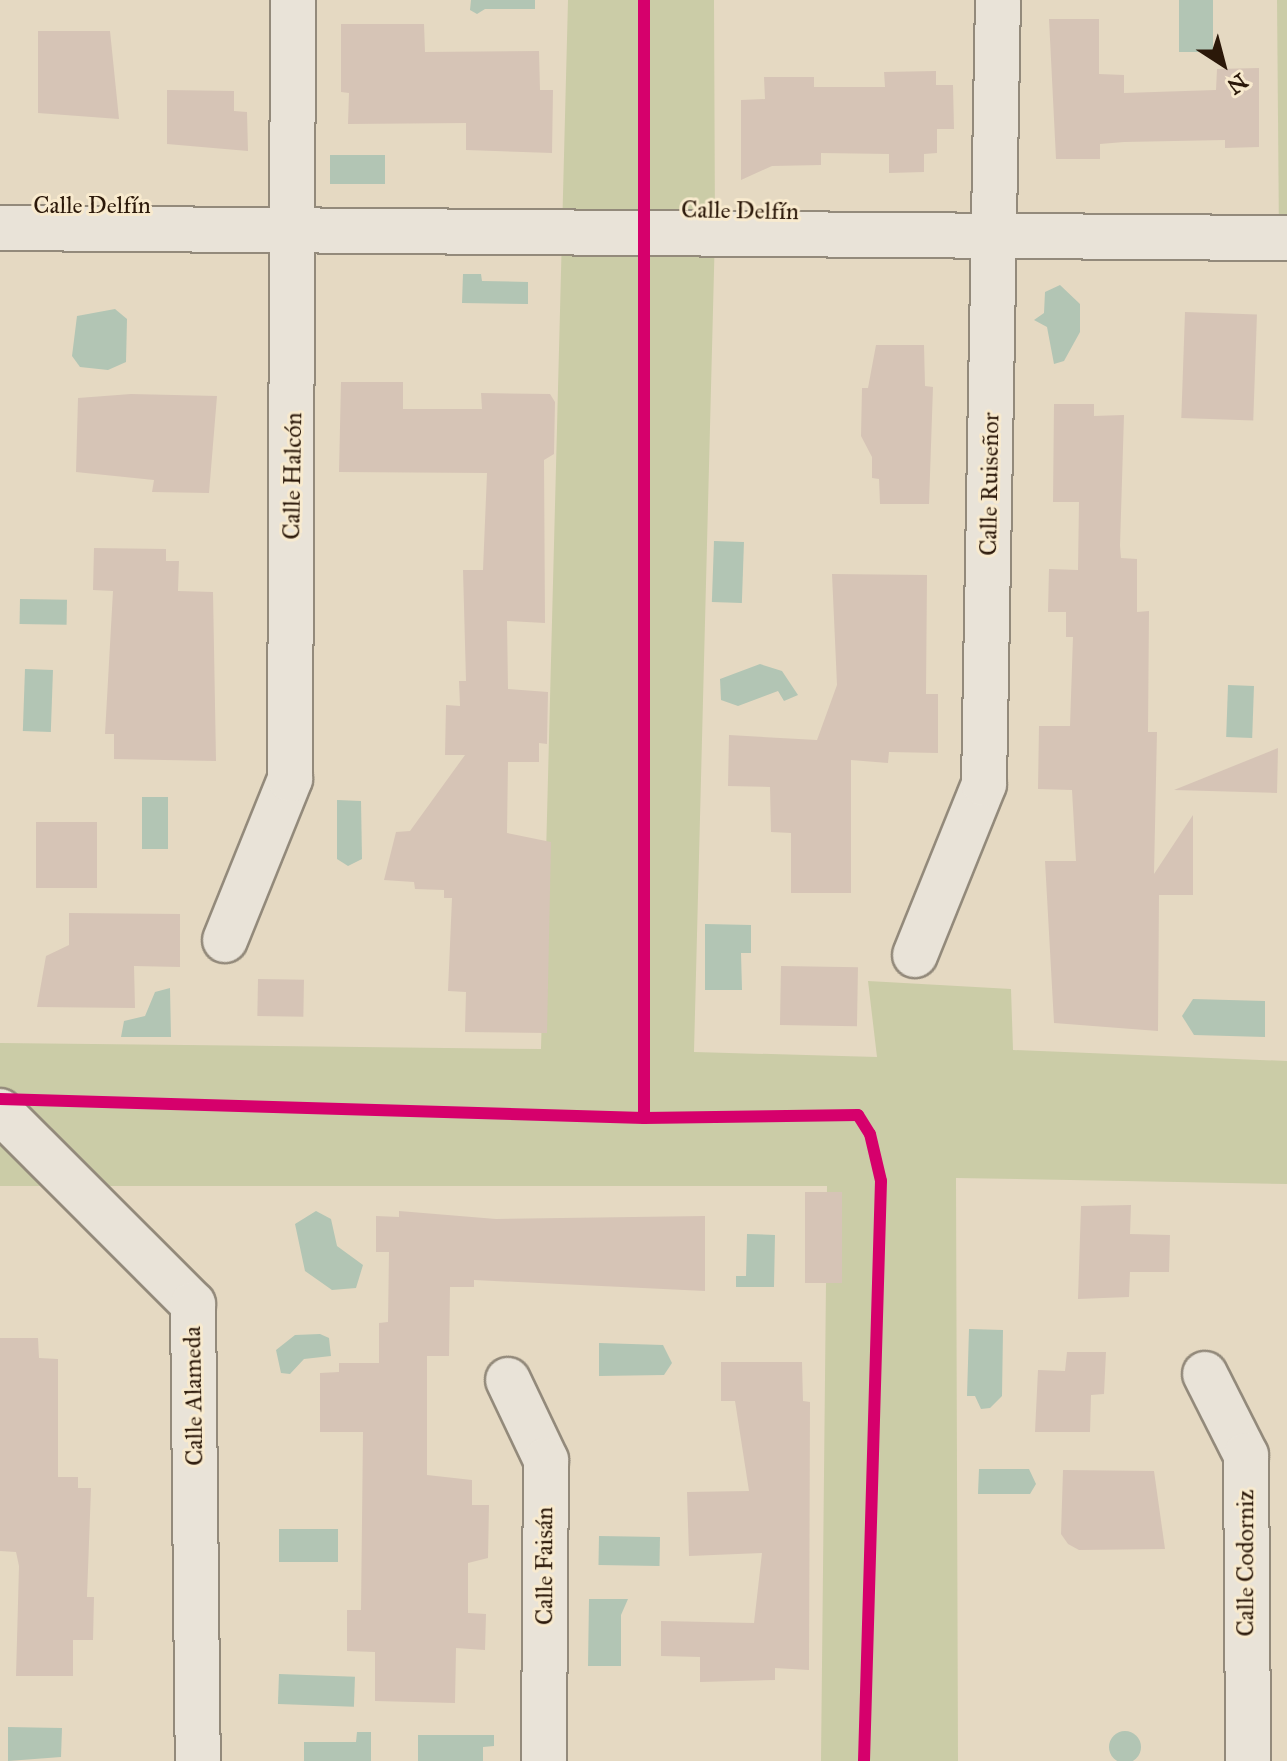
<!DOCTYPE html>
<meta charset="utf-8">
<style>
body{margin:0}
#map{position:relative;width:1287px;height:1761px;overflow:hidden;background:#e5d9c2;font-family:"IM FELL Great Primer",serif}
div>[style]{position:absolute}
[style*='--x']{left:calc(var(--x)*1px);top:calc(var(--y)*1px);width:calc(var(--w)*1px);rotate:calc(var(--a)*1deg)}
.green>*{inset:0;background:#cbcca7}
.water>*{inset:0;background:#b2c5b4;transform-origin:0 0}
.round{border-radius:50%}
.building>*{inset:0;background:#d6c4b6;transform-origin:0 0}
.roads{filter:drop-shadow(2px 0 #938a7b) drop-shadow(-2px 0 #938a7b) drop-shadow(0 2px #938a7b) drop-shadow(0 -2px #938a7b)}
.minor>*{height:44px;margin:-22px;padding:0 22px;transform-origin:22px;border-radius:22px;background:#e9e3d8}
.cycleway>*{height:12px;margin:-6px;padding:0 6px;transform-origin:6px;border-radius:6px;background:#d6006c}
span{translate:-50% -50%;white-space:nowrap;text-align:center;line-height:1.15;-webkit-text-stroke:6px #f8eace;paint-order:stroke}
.street-label{font-size:24px;color:#2b1809}
.north{position:absolute;left:1183px;top:24px;width:80px;height:80px;-webkit-text-stroke:6px #f8eace;paint-order:stroke;rotate:144deg;font-size:22px;font-weight:700;line-height:32px;text-align:center;color:#2b1809}
.north::after{content:'';display:block;margin:auto;width:28px;height:36px;background:#2b1809;clip-path:polygon(50% 0,100% 100%,50% 72%,0 100%)}
</style>
<div id="map">
<div class="green">
<i style="clip-path:polygon(568px 0,714px 0,715px 232px,694px 1052px,877px 1057px,868px 981px,1011px 989px,1013px 1050px,1287px 1061px,1287px 1184px,956px 1178px,958px 1761px,821px 1761px,827px 1186px,0 1186px,0 1043px,541px 1049px)"></i>
<i style="clip-path:polygon(1277px 0,1287px 0,1287px 238px,1279px 238px)"></i>
</div>
<div class="water">
<i style="clip-path:polygon(471px 0,535px 0,535px 9px,485px 9px,477px 14px,470px 10px)"></i>
<i style="left:1179px;top:0;width:34px;height:52px"></i>
<i style="left:330px;top:155px;width:55px;height:29px"></i>
<i style="clip-path:polygon(463px 274px,481px 274px,482px 281px,528px 282px,528px 304px,462px 303px)"></i>
<i style="clip-path:polygon(1060px 285px,1080px 304px,1080px 332px,1064px 361px,1054px 364px,1047px 327px,1034px 320px,1044px 313px,1045px 292px)"></i>
<i style="clip-path:polygon(115px 309px,127px 319px,126px 362px,108px 370px,80px 367px,72px 356px,77px 316px)"></i>
<i style="left:714px;top:541px;width:30px;height:61px;rotate:2deg"></i>
<i style="left:20px;top:599px;width:47px;height:25px;rotate:1deg"></i>
<i style="clip-path:polygon(760px 664px,782px 671px,798px 695px,784px 701px,778px 691px,738px 706px,721px 700px,720px 679px)"></i>
<i style="left:25px;top:669px;width:28px;height:62px;rotate:2deg"></i>
<i style="left:1228px;top:685px;width:26px;height:52px;rotate:2deg"></i>
<i style="left:142px;top:797px;width:26px;height:52px"></i>
<i style="clip-path:polygon(337px 800px,361px 801px,362px 859px,348px 866px,337px 859px)"></i>
<i style="clip-path:polygon(705px 924px,751px 925px,751px 953px,741px 953px,742px 990px,705px 990px)"></i>
<i style="clip-path:polygon(170px 988px,171px 1037px,121px 1037px,124px 1021px,145px 1016px,155px 992px)"></i>
<i style="clip-path:polygon(1193px 999px,1265px 1001px,1265px 1037px,1194px 1035px,1182px 1016px)"></i>
<i style="clip-path:polygon(316px 1211px,331px 1219px,337px 1246px,363px 1265px,356px 1288px,332px 1290px,305px 1271px,295px 1224px)"></i>
<i style="clip-path:polygon(747px 1234px,775px 1235px,774px 1287px,736px 1287px,736px 1276px,746px 1276px)"></i>
<i style="clip-path:polygon(969px 1329px,1003px 1330px,1002px 1396px,990px 1408px,981px 1409px,975px 1396px,967px 1396px)"></i>
<i style="clip-path:polygon(320px 1334px,329px 1338px,331px 1356px,304px 1359px,290px 1374px,281px 1373px,276px 1350px,295px 1335px)"></i>
<i style="clip-path:polygon(599px 1343px,663px 1345px,672px 1363px,664px 1375px,599px 1376px)"></i>
<i style="clip-path:polygon(979px 1469px,1029px 1469px,1036px 1484px,1030px 1494px,978px 1494px)"></i>
<i style="left:279px;top:1529px;width:59px;height:33px"></i>
<i style="left:599px;top:1536px;width:61px;height:29px;rotate:1deg"></i>
<i style="clip-path:polygon(589px 1599px,628px 1599px,621px 1615px,621px 1666px,588px 1666px)"></i>
<i style="left:279px;top:1674px;width:76px;height:30px;rotate:2deg"></i>
<i style="clip-path:polygon(8px 1727px,62px 1728px,61px 1757px,8px 1761px)"></i>
<i class="round" style="left:1109px;top:1731px;width:32px;height:32px"></i>
<i style="clip-path:polygon(357px 1732px,371px 1732px,371px 1761px,304px 1761px,304px 1742px,356px 1742px)"></i>
<i style="clip-path:polygon(418px 1735px,494px 1735px,494px 1746px,483px 1747px,483px 1761px,418px 1761px)"></i>
</div>
<div class="building">
<i style="clip-path:polygon(1049px 19px,1099px 19px,1099px 74px,1124px 75px,1124px 93px,1216px 90px,1217px 69px,1259px 68px,1259px 147px,1225px 148px,1225px 140px,1124px 142px,1100px 144px,1100px 159px,1056px 159px)"></i>
<i style="clip-path:polygon(341px 24px,424px 24px,425px 52px,539px 51px,540px 90px,553px 90px,552px 153px,466px 150px,466px 123px,348px 124px,349px 93px,341px 92px)"></i>
<i style="clip-path:polygon(38px 31px,110px 31px,119px 119px,38px 113px)"></i>
<i style="clip-path:polygon(936px 71px,936px 85px,953px 85px,954px 129px,937px 129px,937px 153px,924px 154px,924px 172px,889px 173px,889px 154px,821px 153px,821px 165px,772px 166px,741px 180px,741px 100px,765px 99px,764px 77px,814px 77px,814px 87px,885px 87px,884px 72px)"></i>
<i style="clip-path:polygon(167px 90px,234px 91px,234px 111px,247px 112px,248px 151px,167px 144px)"></i>
<i style="left:1185px;top:312px;width:72px;height:106px;rotate:2deg"></i>
<i style="clip-path:polygon(876px 345px,924px 345px,925px 386px,933px 387px,929px 504px,880px 504px,879px 479px,872px 478px,872px 457px,861px 436px,862px 388px,868px 388px)"></i>
<i style="clip-path:polygon(341px 382px,403px 382px,403px 409px,482px 409px,481px 393px,550px 394px,555px 402px,554px 454px,544px 460px,545px 623px,507px 621px,508px 689px,548px 692px,547px 744px,539px 743px,539px 762px,508px 762px,507px 833px,551px 842px,547px 1033px,465px 1032px,466px 992px,448px 991px,452px 898px,444px 898px,444px 890px,415px 889px,414px 882px,384px 880px,396px 832px,410px 831px,465px 755px,445px 755px,446px 705px,460px 706px,459px 681px,466px 681px,463px 570px,483px 570px,487px 473px,339px 472px)"></i>
<i style="clip-path:polygon(131px 394px,217px 396px,209px 493px,152px 492px,154px 480px,76px 472px,78px 398px)"></i>
<i style="clip-path:polygon(1054px 404px,1094px 404px,1094px 416px,1124px 415px,1120px 546px,1121px 558px,1137px 559px,1137px 612px,1149px 611px,1148px 732px,1157px 732px,1154px 874px,1193px 815px,1193px 895px,1159px 895px,1158px 1031px,1054px 1023px,1045px 861px,1076px 861px,1072px 790px,1038px 789px,1039px 726px,1070px 726px,1073px 637px,1066px 637px,1066px 612px,1048px 612px,1049px 569px,1078px 570px,1079px 502px,1053px 502px)"></i>
<i style="clip-path:polygon(94px 548px,166px 549px,166px 561px,179px 561px,178px 591px,213px 592px,216px 761px,114px 759px,114px 734px,105px 734px,113px 591px,93px 590px)"></i>
<i style="clip-path:polygon(832px 574px,927px 575px,926px 694px,938px 694px,938px 753px,889px 752px,888px 763px,851px 760px,851px 893px,791px 893px,791px 833px,771px 832px,770px 787px,728px 786px,729px 735px,817px 740px,837px 685px)"></i>
<i style="clip-path:polygon(1278px 748px,1277px 793px,1174px 790px)"></i>
<i style="left:36px;top:822px;width:61px;height:66px"></i>
<i style="clip-path:polygon(69px 913px,180px 914px,180px 967px,134px 966px,135px 1008px,37px 1007px,46px 956px,69px 945px)"></i>
<i style="left:781px;top:966px;width:77px;height:59px;rotate:1deg"></i>
<i style="left:258px;top:979px;width:46px;height:37px;rotate:1deg"></i>
<i style="left:805px;top:1192px;width:37px;height:91px"></i>
<i style="clip-path:polygon(1131px 1205px,1130px 1234px,1170px 1235px,1169px 1272px,1130px 1272px,1129px 1297px,1078px 1299px,1081px 1206px)"></i>
<i style="clip-path:polygon(399px 1211px,496px 1219px,705px 1216px,705px 1291px,474px 1280px,474px 1287px,450px 1287px,449px 1356px,427px 1356px,427px 1475px,472px 1480px,472px 1505px,489px 1505px,488px 1558px,468px 1563px,468px 1613px,486px 1614px,485px 1650px,456px 1648px,455px 1703px,375px 1701px,375px 1652px,347px 1651px,347px 1610px,361px 1610px,363px 1432px,320px 1432px,320px 1373px,339px 1372px,339px 1363px,379px 1363px,379px 1323px,388px 1322px,389px 1252px,376px 1252px,376px 1216px,399px 1217px)"></i>
<i style="clip-path:polygon(0 1338px,38px 1338px,39px 1358px,58px 1359px,58px 1477px,78px 1477px,78px 1488px,91px 1488px,87px 1597px,94px 1597px,93px 1640px,73px 1640px,73px 1676px,16px 1676px,19px 1566px,16px 1552px,0 1551px)"></i>
<i style="clip-path:polygon(1067px 1352px,1106px 1352px,1104px 1394px,1091px 1395px,1090px 1432px,1035px 1432px,1038px 1370px,1065px 1371px)"></i>
<i style="clip-path:polygon(721px 1362px,802px 1362px,803px 1401px,810px 1402px,809px 1670px,775px 1668px,775px 1680px,700px 1682px,700px 1657px,661px 1656px,661px 1621px,754px 1623px,762px 1553px,689px 1556px,687px 1492px,749px 1491px,735px 1401px,721px 1401px)"></i>
<i style="clip-path:polygon(1063px 1470px,1154px 1471px,1165px 1549px,1079px 1550px,1068px 1544px,1061px 1534px)"></i>
</div>
<div class="roads">
<div class="minor">
<i style="--x:0;--y:228;--w:1287;--a:0.45"></i>
<i style="--x:225;--y:940;--w:174;--a:-68"></i>
<i style="--x:290;--y:779;--w:779;--a:-89.78"></i>
<i style="--x:915;--y:955;--w:184;--a:-68"></i>
<i style="--x:984;--y:784;--w:784;--a:-88.98"></i>
<i style="--x:0;--y:1111;--w:273;--a:45"></i>
<i style="--x:193;--y:1304;--w:457;--a:89.4"></i>
<i style="--x:1205;--y:1374;--w:91;--a:63.2"></i>
<i style="--x:1246;--y:1455;--w:306;--a:89.6"></i>
<i style="--x:508;--y:1380;--w:89;--a:64.6"></i>
<i style="--x:546;--y:1460;--w:301;--a:90.4"></i>
</div>
</div>
<div class="cycleway">
<i style="--x:0;--y:1099;--w:644;--a:1.69"></i>
<i style="--x:644;--y:1118;--w:214;--a:-0.8"></i>
<i style="--x:858;--y:1115;--w:22;--a:58"></i>
<i style="--x:870;--y:1134;--w:48;--a:76.8"></i>
<i style="--x:881;--y:1181;--w:580;--a:91.68"></i>
<i style="--x:644;--y:1118;--w:1118;--a:-90"></i>
</div>
<div class="street-label">
<span style="left:92px;top:206px">Calle Delfín</span>
<span style="left:740px;top:211px;rotate:1deg">Calle Delfín</span>
<span style="left:293px;top:476px;rotate:-89deg">Calle Halcón</span>
<span style="left:990px;top:484px;rotate:-89deg">Calle Ruiseñor</span>
<span style="left:194px;top:1396px;rotate:-91deg">Calle Alameda</span>
<span style="left:1246px;top:1563px;rotate:-90deg">Calle Codorniz</span>
<span style="left:545px;top:1566px;rotate:-90deg">Calle Faisán</span>
</div>
<div class="north">N</div>
</div>
